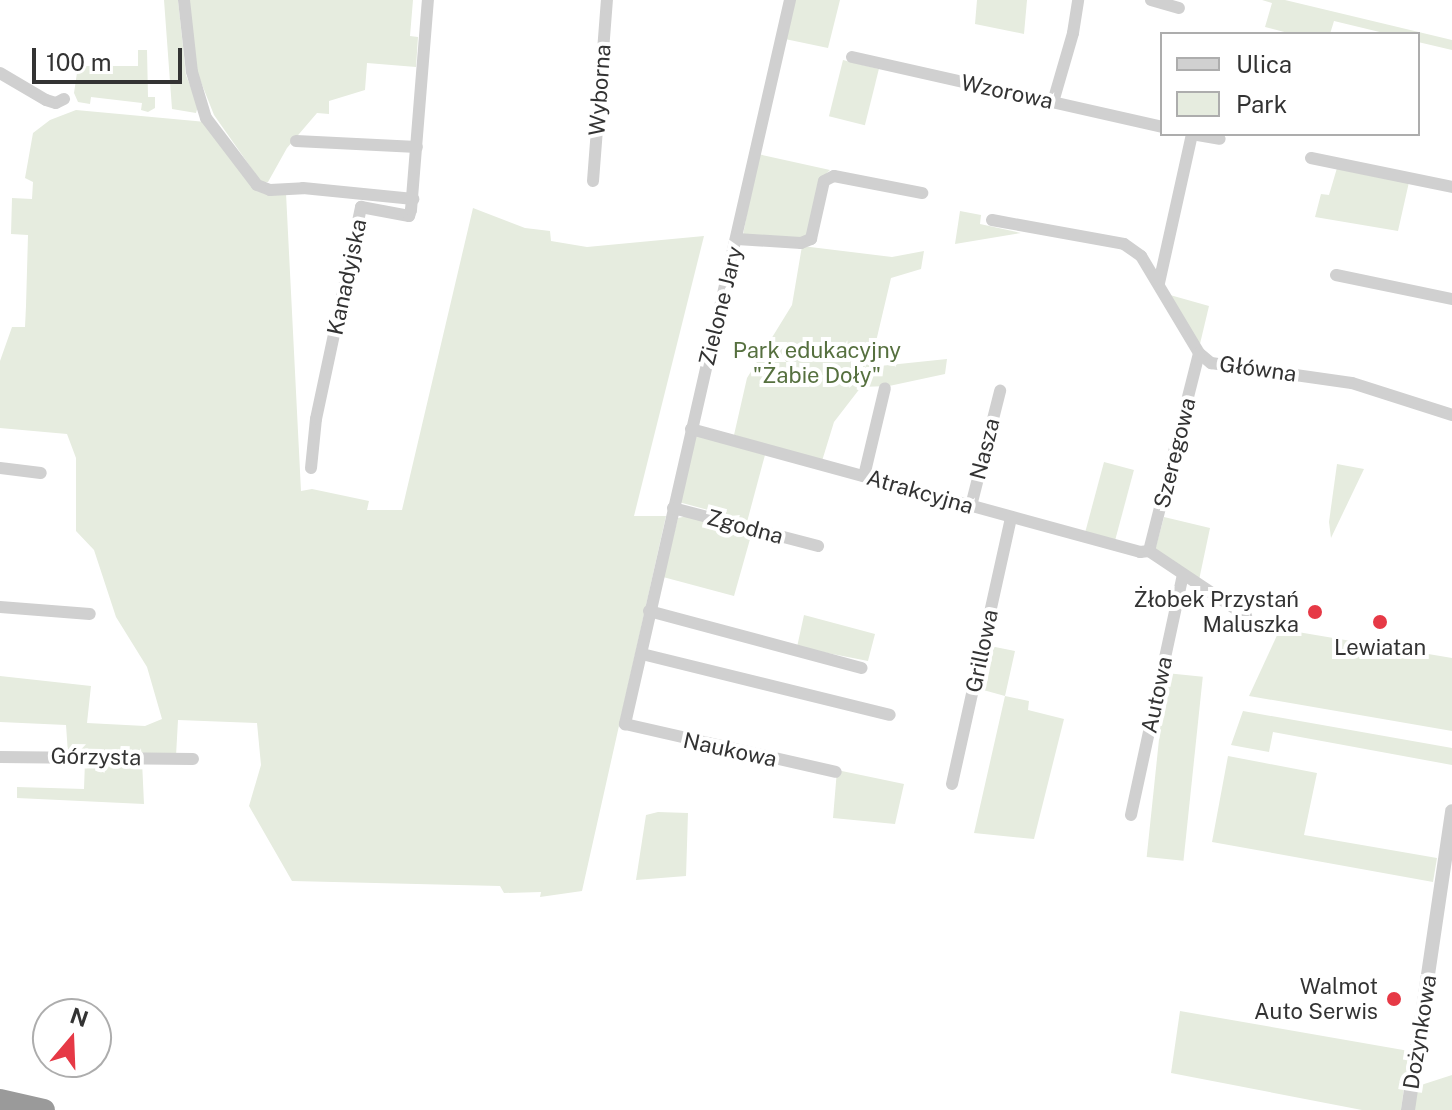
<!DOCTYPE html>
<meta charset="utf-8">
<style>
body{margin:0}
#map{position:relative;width:1452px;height:1110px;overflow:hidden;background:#fff;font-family:"Public Sans",sans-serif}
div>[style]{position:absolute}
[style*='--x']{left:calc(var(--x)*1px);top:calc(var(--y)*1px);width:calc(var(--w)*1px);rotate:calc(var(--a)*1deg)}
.green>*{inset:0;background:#e6ecdf;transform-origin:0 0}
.minor>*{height:12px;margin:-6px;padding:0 6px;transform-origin:6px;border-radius:6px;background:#d0d0d0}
.tertiary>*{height:14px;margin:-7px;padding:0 7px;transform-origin:7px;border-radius:7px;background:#d0d0d0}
.motorway>*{height:22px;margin:-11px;padding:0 11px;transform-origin:11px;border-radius:11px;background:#9a9a9a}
.dots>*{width:22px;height:22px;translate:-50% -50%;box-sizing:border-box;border:4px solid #fff;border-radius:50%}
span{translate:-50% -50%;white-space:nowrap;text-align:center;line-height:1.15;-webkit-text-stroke:8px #fff;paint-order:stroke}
.street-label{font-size:22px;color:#333}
.park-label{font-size:22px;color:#56703f}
.poi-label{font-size:22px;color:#333}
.right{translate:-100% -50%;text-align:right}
.legend{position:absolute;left:1160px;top:32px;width:260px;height:104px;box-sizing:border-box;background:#fff;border:2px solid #adadad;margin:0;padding:10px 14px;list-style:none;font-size:24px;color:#333}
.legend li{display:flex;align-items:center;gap:16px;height:40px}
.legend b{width:40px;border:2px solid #adadad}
.north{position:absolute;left:32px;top:998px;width:80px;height:80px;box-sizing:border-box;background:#fff;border:2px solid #adadad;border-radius:50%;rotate:19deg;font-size:22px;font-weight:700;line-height:32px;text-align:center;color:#333}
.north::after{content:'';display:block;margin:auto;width:28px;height:36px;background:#e63946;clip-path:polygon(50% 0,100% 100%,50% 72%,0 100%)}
.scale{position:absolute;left:32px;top:48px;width:150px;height:36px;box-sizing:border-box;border:4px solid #333;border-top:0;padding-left:10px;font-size:24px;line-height:28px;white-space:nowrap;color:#333;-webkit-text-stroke:6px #fff;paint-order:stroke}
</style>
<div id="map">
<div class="green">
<i style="clip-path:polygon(164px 0,178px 0,186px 75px,198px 106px,196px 113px,172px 109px)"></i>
<i style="clip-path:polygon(188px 0,413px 0,410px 36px,418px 37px,416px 67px,367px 63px,365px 90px,329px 101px,329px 114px,317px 113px,287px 148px,268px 182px,261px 182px,214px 115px,197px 72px)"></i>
<i style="clip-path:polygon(792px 0,840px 0,828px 48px,785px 39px)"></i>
<i style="clip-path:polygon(977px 0,1027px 0,1024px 34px,975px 24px)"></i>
<i style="clip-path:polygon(1262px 0,1285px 0,1452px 40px,1452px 50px,1418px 42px,1418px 34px,1388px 34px,1334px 21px,1330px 34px,1292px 34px,1265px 27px,1272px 3px)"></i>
<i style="clip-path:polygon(138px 50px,147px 50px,148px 97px,155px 97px,155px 108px,148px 112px,141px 110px,142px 103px,91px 97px,90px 104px,78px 102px,74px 93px,78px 66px,138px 66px)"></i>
<i style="left:843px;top:60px;width:37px;height:58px;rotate:14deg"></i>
<i style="clip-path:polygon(76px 110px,206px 122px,256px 191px,286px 193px,301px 491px,312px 489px,369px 501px,367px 510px,402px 510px,473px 208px,525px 228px,550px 231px,551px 241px,587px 247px,704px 236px,634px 516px,666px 516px,582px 891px,540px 897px,541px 892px,504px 893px,500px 886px,292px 881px,249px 806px,261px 765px,257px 723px,178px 720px,176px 756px,68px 754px,66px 725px,0 722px,0 676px,91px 686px,87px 723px,145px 726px,162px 719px,147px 667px,116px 617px,94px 550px,76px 531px,76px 458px,67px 434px,0 428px,0 361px,12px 327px,25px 327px,26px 306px,28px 235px,11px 234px,12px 198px,32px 199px,33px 182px,25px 178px,33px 133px,50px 120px)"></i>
<i style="clip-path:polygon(758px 154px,830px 170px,822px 178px,807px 234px,800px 241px,743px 235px)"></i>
<i style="clip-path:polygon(1337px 168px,1409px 182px,1398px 231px,1315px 217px,1321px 194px,1329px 195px)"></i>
<i style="clip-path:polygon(960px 211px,981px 215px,980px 224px,1021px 233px,955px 244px)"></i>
<i style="clip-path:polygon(802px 246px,892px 257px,924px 251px,921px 269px,891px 278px,870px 367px,947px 359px,945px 374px,889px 386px,861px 387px,834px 422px,822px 461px,734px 435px,747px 378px,792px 305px)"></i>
<i style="clip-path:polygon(1170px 295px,1209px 306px,1199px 348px)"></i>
<i style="left:695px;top:434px;width:73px;height:70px;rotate:15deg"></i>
<i style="left:1104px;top:462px;width:31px;height:74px;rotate:15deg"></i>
<i style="clip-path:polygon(1337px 464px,1364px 469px,1331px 538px,1329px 522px)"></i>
<i style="clip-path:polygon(687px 516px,752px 532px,734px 596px,663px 577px,678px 518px)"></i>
<i style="clip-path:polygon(1164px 517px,1210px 528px,1199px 580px,1155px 550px)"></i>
<i style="clip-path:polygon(804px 615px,875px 634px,868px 661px,797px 647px)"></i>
<i style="clip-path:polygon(1280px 629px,1452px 658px,1452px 731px,1249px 696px)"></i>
<i style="clip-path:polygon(985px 645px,1015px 651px,1005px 696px,1029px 701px,1028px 710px,1064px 719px,1034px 839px,974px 833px,1005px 696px,976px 688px)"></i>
<i style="left:1166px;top:673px;width:37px;height:185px;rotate:6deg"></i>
<i style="clip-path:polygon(1243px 711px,1452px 748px,1452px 765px,1273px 732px,1269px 752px,1231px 745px)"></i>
<i style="clip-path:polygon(1228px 756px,1317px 773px,1304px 835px,1437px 858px,1433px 882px,1212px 842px)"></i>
<i style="clip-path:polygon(85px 761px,142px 761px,144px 804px,17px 798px,17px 787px,84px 789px)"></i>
<i style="clip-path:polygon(837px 770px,904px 784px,895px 824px,833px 818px)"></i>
<i style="clip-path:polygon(658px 812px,688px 813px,686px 876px,636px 880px,646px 815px)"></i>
<i style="clip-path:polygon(1180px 1011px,1409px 1051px,1401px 1110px,1362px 1110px,1171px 1073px)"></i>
<i style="clip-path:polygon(1452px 1075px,1452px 1110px,1414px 1110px,1418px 1086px)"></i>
</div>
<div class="minor">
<i style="--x:184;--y:0;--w:72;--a:83.7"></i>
<i style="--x:192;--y:72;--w:48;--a:73.1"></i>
<i style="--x:206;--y:118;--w:84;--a:52.7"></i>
<i style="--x:257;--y:185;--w:14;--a:21"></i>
<i style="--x:270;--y:190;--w:33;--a:-3"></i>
<i style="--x:303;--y:188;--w:111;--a:5.7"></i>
<i style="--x:790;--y:0;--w:743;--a:102.84"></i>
<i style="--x:625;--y:724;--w:216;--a:12.8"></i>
<i style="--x:1151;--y:0;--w:29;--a:16"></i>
<i style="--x:852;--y:57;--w:318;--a:12.7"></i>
<i style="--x:0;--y:73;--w:53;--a:30.4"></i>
<i style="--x:46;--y:100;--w:10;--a:17"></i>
<i style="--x:56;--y:103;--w:9;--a:-27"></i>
<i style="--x:1053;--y:102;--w:72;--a:-73.8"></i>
<i style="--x:1073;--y:33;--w:33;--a:-81"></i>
<i style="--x:296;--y:141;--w:121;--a:2.8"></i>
<i style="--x:1311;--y:158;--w:144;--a:11.6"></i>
<i style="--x:593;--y:181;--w:182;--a:-85.6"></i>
<i style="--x:992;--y:220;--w:134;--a:10.3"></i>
<i style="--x:1124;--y:244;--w:21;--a:35"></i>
<i style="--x:1141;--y:256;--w:113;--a:59.1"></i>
<i style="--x:1199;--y:353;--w:16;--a:40"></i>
<i style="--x:1211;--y:363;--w:142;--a:8.1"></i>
<i style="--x:1352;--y:383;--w:105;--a:17.7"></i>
<i style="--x:737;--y:239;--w:64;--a:3.6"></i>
<i style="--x:801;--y:243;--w:11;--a:-22"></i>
<i style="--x:811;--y:239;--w:59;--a:-77.4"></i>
<i style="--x:824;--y:181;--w:11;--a:-27"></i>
<i style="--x:834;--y:176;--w:90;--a:10.9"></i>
<i style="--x:1336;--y:275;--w:118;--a:11.7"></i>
<i style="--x:1159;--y:283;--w:153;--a:-77.5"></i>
<i style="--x:1192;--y:134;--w:28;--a:10"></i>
<i style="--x:691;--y:429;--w:466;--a:15.3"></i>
<i style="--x:1140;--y:552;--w:9;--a:-6"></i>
<i style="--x:0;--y:468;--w:41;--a:7"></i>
<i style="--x:311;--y:468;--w:49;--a:-84.2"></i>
<i style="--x:316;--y:419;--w:217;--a:-78"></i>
<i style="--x:361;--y:207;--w:49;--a:10.6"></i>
<i style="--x:409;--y:216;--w:6;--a:-72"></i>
<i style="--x:411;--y:210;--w:211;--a:-85.4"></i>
<i style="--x:864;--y:476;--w:90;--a:-76.6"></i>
<i style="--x:971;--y:506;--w:119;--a:-75.8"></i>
<i style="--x:673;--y:508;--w:150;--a:14.7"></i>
<i style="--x:1149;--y:551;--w:204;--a:-75.8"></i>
<i style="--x:1149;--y:551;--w:117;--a:33.8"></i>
<i style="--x:0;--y:607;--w:90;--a:4.4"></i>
<i style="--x:649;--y:611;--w:220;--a:15"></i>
<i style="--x:642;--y:654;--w:255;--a:13.8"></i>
<i style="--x:0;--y:757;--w:193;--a:0.6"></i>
<i style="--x:952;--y:784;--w:273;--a:-77.5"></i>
<i style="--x:1131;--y:815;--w:246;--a:-77.8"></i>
</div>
<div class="tertiary">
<i style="--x:1408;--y:1110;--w:302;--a:-81.6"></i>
</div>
<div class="motorway">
<i style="--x:0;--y:1100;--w:45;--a:12.8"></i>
</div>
<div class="dots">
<i style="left:1315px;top:612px;background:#e63946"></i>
<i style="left:1380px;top:622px;background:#e63946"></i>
<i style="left:1394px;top:999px;background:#e63946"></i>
</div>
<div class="street-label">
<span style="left:600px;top:90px;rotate:-86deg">Wyborna</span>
<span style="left:1007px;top:92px;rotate:12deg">Wzorowa</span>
<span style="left:347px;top:277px;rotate:-78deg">Kanadyjska</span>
<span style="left:721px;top:306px;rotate:-76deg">Zielone Jary</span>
<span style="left:1258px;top:369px;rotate:8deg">Główna</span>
<span style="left:985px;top:449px;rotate:-76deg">Nasza</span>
<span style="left:1175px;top:453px;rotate:-76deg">Szeregowa</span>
<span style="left:920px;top:492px;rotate:16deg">Atrakcyjna</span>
<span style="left:745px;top:527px;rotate:15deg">Zgodna</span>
<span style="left:982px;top:651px;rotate:-78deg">Grillowa</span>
<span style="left:1157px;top:695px;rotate:-78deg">Autowa</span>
<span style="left:730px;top:750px;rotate:12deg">Naukowa</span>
<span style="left:96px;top:757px;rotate:1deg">Górzysta</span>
<span style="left:1420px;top:1032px;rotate:-81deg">Dożynkowa</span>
</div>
<div class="park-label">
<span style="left:817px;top:363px">Park edukacyjny<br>"Żabie Doły"</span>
</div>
<div class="poi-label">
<span class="right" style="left:1299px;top:612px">Żłobek Przystań<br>Maluszka</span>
<span style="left:1380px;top:648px">Lewiatan</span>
<span class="right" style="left:1378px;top:999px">Walmot<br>Auto Serwis</span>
</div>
<ul class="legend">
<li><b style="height:10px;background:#d0d0d0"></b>Ulica</li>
<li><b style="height:22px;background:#e6ecdf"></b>Park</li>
</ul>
<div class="north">N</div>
<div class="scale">100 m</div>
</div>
